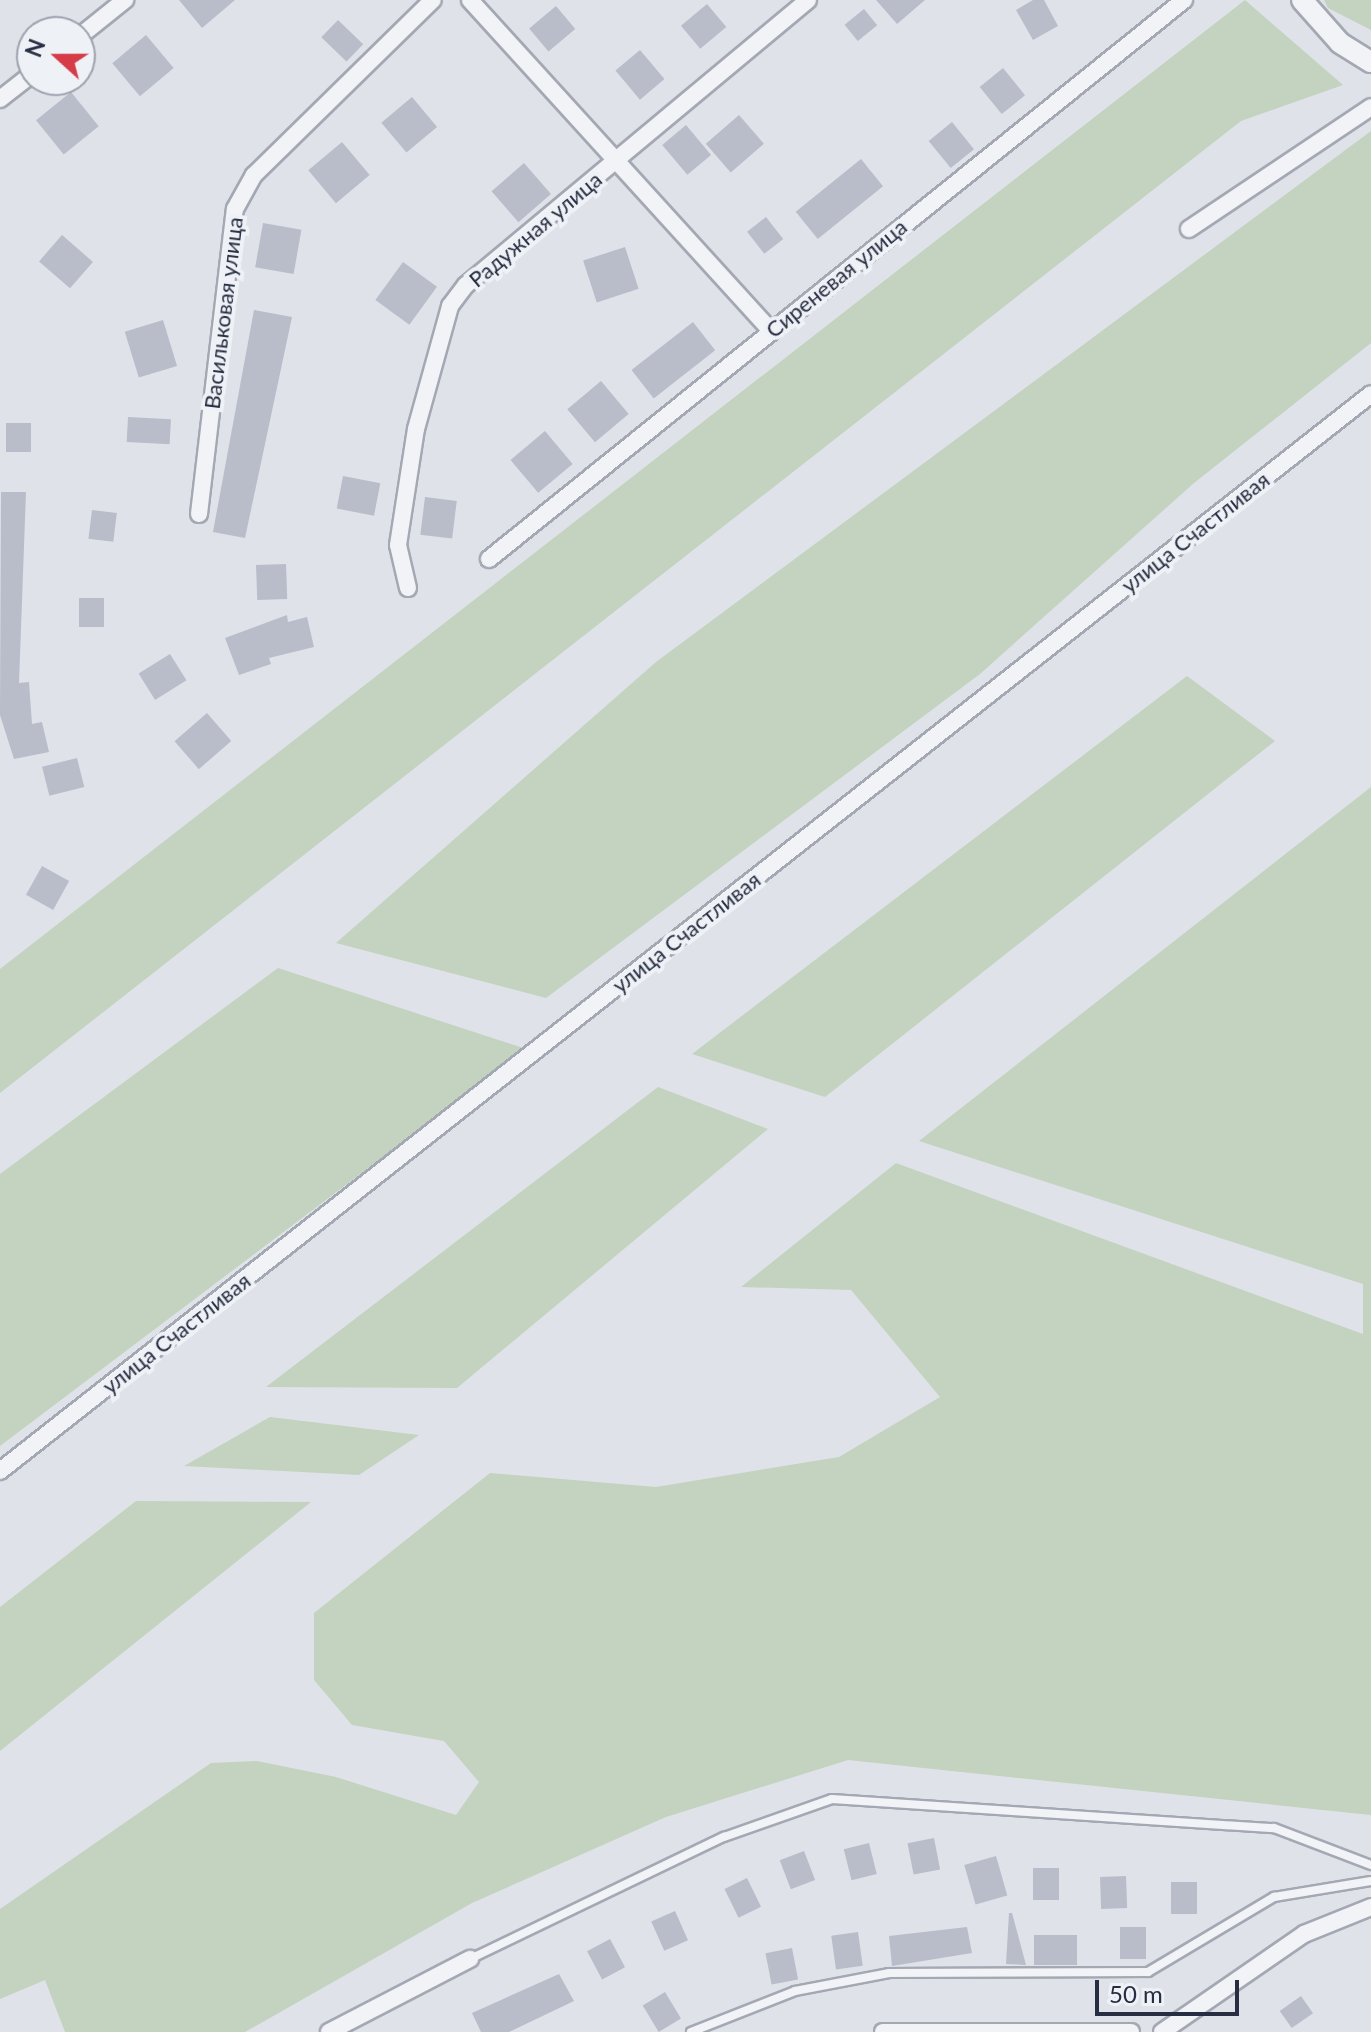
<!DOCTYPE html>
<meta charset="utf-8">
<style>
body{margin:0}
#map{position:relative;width:1371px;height:2032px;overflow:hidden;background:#dfe2e9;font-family:Lato,sans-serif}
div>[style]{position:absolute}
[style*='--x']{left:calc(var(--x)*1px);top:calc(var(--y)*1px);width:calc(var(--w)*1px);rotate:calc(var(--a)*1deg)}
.green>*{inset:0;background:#c3d3bf}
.building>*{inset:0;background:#b8bdc9;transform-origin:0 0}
.roads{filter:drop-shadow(2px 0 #a4a8b3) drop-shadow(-2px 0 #a4a8b3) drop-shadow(0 2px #a4a8b3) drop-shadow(0 -2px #a4a8b3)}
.service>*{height:8px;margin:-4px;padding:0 4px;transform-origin:4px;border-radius:4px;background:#f1f3f7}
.minor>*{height:16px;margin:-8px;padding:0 8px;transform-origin:8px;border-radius:8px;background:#f1f3f7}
.tertiary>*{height:20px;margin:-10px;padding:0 10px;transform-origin:10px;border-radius:10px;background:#f1f3f7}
span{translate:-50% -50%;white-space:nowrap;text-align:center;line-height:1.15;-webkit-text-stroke:8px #eef1f6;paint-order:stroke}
.street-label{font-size:22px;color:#272e41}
.north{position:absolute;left:16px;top:16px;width:80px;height:80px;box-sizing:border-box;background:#eef1f6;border:2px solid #9ea3ae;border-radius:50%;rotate:291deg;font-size:22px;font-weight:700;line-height:32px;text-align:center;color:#272e41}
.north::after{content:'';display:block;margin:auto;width:28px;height:36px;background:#d63c47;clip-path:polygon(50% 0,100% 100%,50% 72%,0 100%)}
.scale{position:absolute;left:1095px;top:1980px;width:144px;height:36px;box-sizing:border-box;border:4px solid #272e41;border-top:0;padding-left:10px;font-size:24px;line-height:28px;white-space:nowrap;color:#272e41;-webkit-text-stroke:6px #eef1f6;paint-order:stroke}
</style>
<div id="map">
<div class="green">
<i style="clip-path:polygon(1245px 0,1343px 85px,1241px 121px,0 1093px,0 969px)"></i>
<i style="clip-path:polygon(1324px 0,1371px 0,1371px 30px,1328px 8px)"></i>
<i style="clip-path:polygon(1371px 131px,1371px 343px,1194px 483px,980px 674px,546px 998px,336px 943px,656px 662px)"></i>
<i style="clip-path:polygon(1187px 676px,1275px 741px,825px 1097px,692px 1054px)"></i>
<i style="clip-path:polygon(1371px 787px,1371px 1815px,848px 1760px,666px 1817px,472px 1903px,245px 2032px,65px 2032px,45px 1980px,0 1999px,0 1909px,211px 1763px,257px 1761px,336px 1777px,456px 1815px,479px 1782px,444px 1741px,352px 1725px,314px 1680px,314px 1613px,490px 1473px,656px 1487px,839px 1457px,940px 1397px,851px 1290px,741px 1287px,896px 1163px,1363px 1334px,1363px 1284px,919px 1141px)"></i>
<i style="clip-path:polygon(278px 968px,526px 1049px,0 1446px,0 1174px)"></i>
<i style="clip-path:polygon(658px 1087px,768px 1129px,457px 1388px,266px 1387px)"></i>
<i style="clip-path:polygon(270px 1417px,419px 1435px,359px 1475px,184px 1466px)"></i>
<i style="clip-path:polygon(136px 1501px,311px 1502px,0 1751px,0 1607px)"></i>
</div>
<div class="building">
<i style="clip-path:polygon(179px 0,235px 0,202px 28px)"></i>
<i style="clip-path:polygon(876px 0,925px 0,897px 24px)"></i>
<i style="clip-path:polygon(1033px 0,1044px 0,1058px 26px,1033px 40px,1016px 10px)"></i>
<i style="left:707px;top:4px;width:30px;height:34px;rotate:50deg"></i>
<i style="left:556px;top:6px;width:30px;height:35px;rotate:50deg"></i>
<i style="left:864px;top:9px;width:21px;height:25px;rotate:51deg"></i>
<i style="left:338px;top:20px;width:35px;height:24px;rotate:44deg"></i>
<i style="left:146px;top:35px;width:43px;height:44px;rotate:50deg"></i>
<i style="left:640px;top:50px;width:38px;height:32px;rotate:50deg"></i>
<i style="left:1003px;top:68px;width:35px;height:30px;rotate:51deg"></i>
<i style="left:71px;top:92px;width:44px;height:45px;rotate:51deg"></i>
<i style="left:412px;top:97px;width:39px;height:40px;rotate:50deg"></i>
<i style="left:739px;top:115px;width:38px;height:44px;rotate:49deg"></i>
<i style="left:952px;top:122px;width:35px;height:30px;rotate:51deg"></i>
<i style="left:686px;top:125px;width:39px;height:31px;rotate:50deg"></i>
<i style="left:342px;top:142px;width:43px;height:44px;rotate:50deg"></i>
<i style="left:861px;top:159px;width:35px;height:84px;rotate:51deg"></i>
<i style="left:524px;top:163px;width:41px;height:43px;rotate:49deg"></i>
<i style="left:766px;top:217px;width:28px;height:24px;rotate:52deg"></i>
<i style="left:263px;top:223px;width:39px;height:45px;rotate:10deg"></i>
<i style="left:62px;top:235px;width:41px;height:35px;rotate:41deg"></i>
<i style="left:625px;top:247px;width:44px;height:44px;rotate:72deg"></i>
<i style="left:403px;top:262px;width:42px;height:47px;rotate:36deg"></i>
<i style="clip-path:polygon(254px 310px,292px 317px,245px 538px,213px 532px)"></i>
<i style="left:163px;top:320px;width:48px;height:40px;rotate:73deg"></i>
<i style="left:693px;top:322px;width:36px;height:78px;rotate:52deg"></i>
<i style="left:601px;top:381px;width:43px;height:44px;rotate:50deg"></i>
<i style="left:128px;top:417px;width:43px;height:25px;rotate:3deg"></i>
<i style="left:6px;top:423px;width:25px;height:29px"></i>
<i style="left:545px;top:431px;width:43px;height:45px;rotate:50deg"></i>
<i style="left:343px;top:476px;width:38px;height:33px;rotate:11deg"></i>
<i style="clip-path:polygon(1px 492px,26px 492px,19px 683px,29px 682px,32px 724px,42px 722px,49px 752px,14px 759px,0 715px)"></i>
<i style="left:425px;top:497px;width:32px;height:38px;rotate:7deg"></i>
<i style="left:92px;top:510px;width:25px;height:29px;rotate:7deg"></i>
<i style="left:286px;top:564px;width:35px;height:30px;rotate:88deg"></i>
<i style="left:79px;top:598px;width:25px;height:29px"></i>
<i style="clip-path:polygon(287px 615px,288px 622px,307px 617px,314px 647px,269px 658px,271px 664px,239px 675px,225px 638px)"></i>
<i style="left:170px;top:654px;width:31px;height:37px;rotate:58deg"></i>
<i style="left:207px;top:713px;width:37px;height:43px;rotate:49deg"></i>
<i style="left:77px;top:758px;width:30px;height:36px;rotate:76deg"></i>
<i style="left:42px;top:866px;width:31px;height:33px;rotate:29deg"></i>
<i style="left:934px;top:1838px;width:32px;height:27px;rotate:79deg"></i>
<i style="left:869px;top:1843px;width:32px;height:26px;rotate:76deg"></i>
<i style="left:804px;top:1851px;width:31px;height:26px;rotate:69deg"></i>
<i style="left:996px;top:1856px;width:41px;height:33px;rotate:74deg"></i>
<i style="left:1059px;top:1868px;width:32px;height:26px;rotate:90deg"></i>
<i style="left:1126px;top:1876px;width:32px;height:26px;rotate:88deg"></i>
<i style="left:747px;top:1878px;width:32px;height:25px;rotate:64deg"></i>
<i style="left:1197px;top:1882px;width:32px;height:26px;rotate:90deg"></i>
<i style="left:675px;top:1911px;width:32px;height:26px;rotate:66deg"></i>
<i style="clip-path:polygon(1009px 1913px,1012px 1913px,1026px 1965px,1006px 1964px)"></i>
<i style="clip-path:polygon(967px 1927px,972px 1953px,892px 1966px,889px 1936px)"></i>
<i style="left:1120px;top:1927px;width:26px;height:32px"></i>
<i style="left:858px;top:1932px;width:34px;height:27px;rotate:82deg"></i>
<i style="left:1077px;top:1935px;width:30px;height:43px;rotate:90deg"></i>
<i style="left:610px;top:1939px;width:32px;height:26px;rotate:62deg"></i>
<i style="left:792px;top:1948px;width:32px;height:27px;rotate:79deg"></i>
<i style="clip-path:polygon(559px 1974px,574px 2001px,509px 2032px,481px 2032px,472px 2013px)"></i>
<i style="left:665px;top:1992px;width:31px;height:26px;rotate:59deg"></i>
<i style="left:1301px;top:1996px;width:21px;height:26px;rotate:55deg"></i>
</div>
<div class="roads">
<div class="service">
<i style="--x:470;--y:1959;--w:282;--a:-25.7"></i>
<i style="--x:724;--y:1837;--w:114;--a:-19.4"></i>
<i style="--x:832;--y:1799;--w:443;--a:3.8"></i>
<i style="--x:1274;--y:1828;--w:104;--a:20.9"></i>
<i style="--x:691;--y:2032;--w:112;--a:-21.5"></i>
<i style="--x:795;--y:1991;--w:96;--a:-10.8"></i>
<i style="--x:889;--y:1973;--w:259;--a:-0.2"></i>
<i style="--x:1148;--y:1972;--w:147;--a:-30.8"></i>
<i style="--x:1274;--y:1897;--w:98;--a:-9.4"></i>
</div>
<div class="minor">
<i style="--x:470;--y:0;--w:446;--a:47.7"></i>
<i style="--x:80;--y:36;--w:58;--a:-38.7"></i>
<i style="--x:0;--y:99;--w:41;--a:-38"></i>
<i style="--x:1189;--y:229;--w:219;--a:-33.8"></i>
<i style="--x:199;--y:514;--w:307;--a:-83.3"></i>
<i style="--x:235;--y:209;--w:39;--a:-61"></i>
<i style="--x:254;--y:175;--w:250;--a:-44.4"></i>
<i style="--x:489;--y:559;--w:892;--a:-38.81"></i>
<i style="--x:408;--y:588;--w:44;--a:-103.1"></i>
<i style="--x:398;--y:545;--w:117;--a:-81.2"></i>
<i style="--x:416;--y:429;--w:128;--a:-74.5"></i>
<i style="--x:450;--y:306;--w:26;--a:-53"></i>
<i style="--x:466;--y:285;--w:445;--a:-39.8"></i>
<i style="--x:0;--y:1471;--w:1743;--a:-38.15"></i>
<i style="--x:329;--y:2032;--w:159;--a:-27.4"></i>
<i style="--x:883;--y:2032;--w:248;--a:0"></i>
<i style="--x:1162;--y:2032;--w:173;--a:-34.6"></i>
<i style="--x:1304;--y:1934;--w:72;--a:-21.9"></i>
</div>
<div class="tertiary">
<i style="--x:1302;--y:0;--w:57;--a:48.5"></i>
<i style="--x:1340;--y:43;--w:36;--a:32"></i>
</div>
</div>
<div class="street-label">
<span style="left:535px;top:229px;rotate:-40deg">Радужная улица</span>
<span style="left:836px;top:278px;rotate:-39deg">Сиреневая улица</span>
<span style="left:223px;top:313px;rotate:-83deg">Васильковая улица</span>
<span style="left:1195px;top:532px;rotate:-38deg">улица Счастливая</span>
<span style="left:686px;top:932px;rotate:-38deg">улица Счастливая</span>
<span style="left:176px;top:1333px;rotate:-38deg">улица Счастливая</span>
</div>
<div class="north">N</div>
<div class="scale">50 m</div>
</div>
